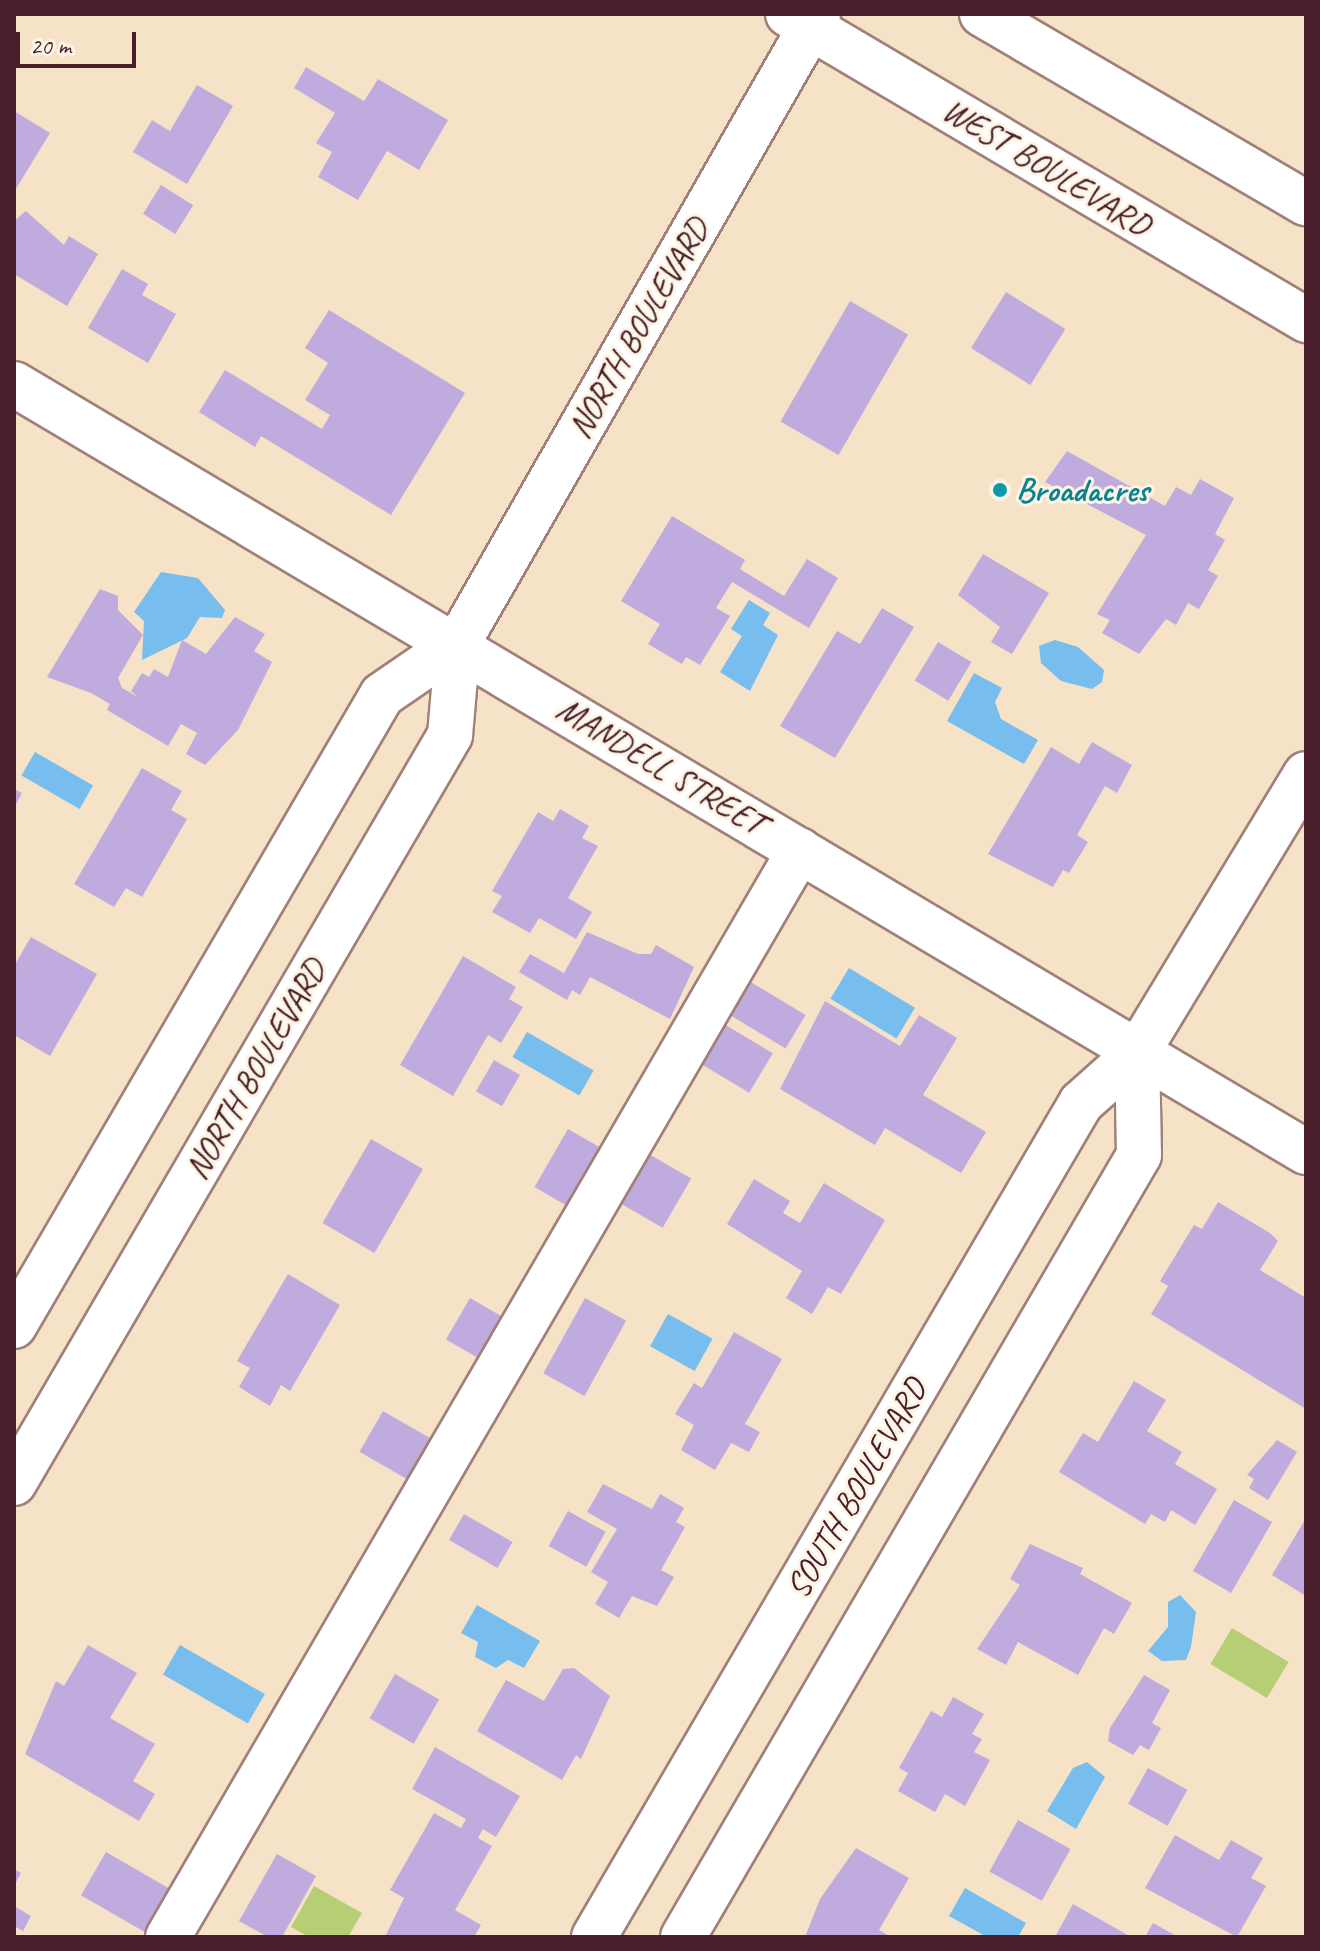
<!DOCTYPE html>
<style>
body{margin:0}
#map{position:relative;width:1320px;height:1951px;overflow:hidden;background:#f6e2c7;font-family:Caveat,sans-serif}
div>[style]{position:absolute}
[style*='--x']{left:calc(var(--x)*1px);top:calc(var(--y)*1px);width:calc(var(--w)*1px);rotate:calc(var(--a)*1deg)}
.green>*{inset:0;background:#b7cf74;transform-origin:0 0}
.water>*{inset:0;background:#77bdee;transform-origin:0 0}
.building>*{inset:0;background:#c0abdf;transform-origin:0 0}
.roads{filter:drop-shadow(2px 0 #a08079) drop-shadow(-2px 0 #a08079) drop-shadow(0 2px #a08079) drop-shadow(0 -2px #a08079)}
.minor>*{height:44px;margin:-22px;padding:0 22px;transform-origin:22px;border-radius:22px;background:#fff}
.dots>*{width:22px;height:22px;translate:-50% -50%;box-sizing:border-box;border:4px solid #fcf5e5;border-radius:50%}
span{translate:-50% -50%;white-space:nowrap;text-align:center;line-height:1.15;-webkit-text-stroke:6px #fcf5e5;paint-order:stroke}
.street-label{font-size:34px;color:#4a1f2b}
.culture-label{font-size:34px;color:#0d838f;font-weight:700}
.left{translate:0 -50%;text-align:left}
.frame{position:absolute;inset:0;border:16px solid #4a1f2b;pointer-events:none}
.scale{position:absolute;left:16px;top:32px;width:120px;height:36px;box-sizing:border-box;border:4px solid #4a1f2b;border-top:0;padding-left:10px;font-size:24px;line-height:28px;white-space:nowrap;color:#4a1f2b;-webkit-text-stroke:6px #fcf5e5;paint-order:stroke}
</style>
<div id="map">
<div class="green">
<i style="left:1232px;top:1628px;width:66px;height:42px;rotate:31deg"></i>
<i style="clip-path:polygon(314px 1886px,362px 1913px,348px 1937px,309px 1937px,291px 1927px)"></i>
</div>
<div class="water">
<i style="clip-path:polygon(161px 572px,198px 578px,225px 610px,222px 618px,200px 617px,187px 638px,142px 660px,144px 621px,134px 612px)"></i>
<i style="clip-path:polygon(749px 600px,770px 613px,763px 625px,778px 635px,750px 691px,720px 672px,742px 636px,731px 629px)"></i>
<i style="clip-path:polygon(1055px 640px,1078px 647px,1104px 670px,1102px 682px,1092px 689px,1061px 681px,1041px 663px,1039px 646px)"></i>
<i style="clip-path:polygon(974px 673px,1002px 688px,995px 702px,1001px 719px,1038px 740px,1024px 764px,947px 721px)"></i>
<i style="left:35px;top:752px;width:67px;height:27px;rotate:30deg"></i>
<i style="left:849px;top:968px;width:77px;height:36px;rotate:31deg"></i>
<i style="left:527px;top:1032px;width:77px;height:29px;rotate:30deg"></i>
<i style="left:668px;top:1314px;width:51px;height:37px;rotate:29deg"></i>
<i style="clip-path:polygon(1180px 1595px,1196px 1612px,1191px 1647px,1186px 1660px,1162px 1661px,1148px 1651px,1168px 1627px,1168px 1602px)"></i>
<i style="clip-path:polygon(477px 1605px,540px 1641px,524px 1668px,508px 1660px,496px 1668px,475px 1657px,478px 1642px,461px 1633px)"></i>
<i style="left:180px;top:1645px;width:98px;height:34px;rotate:30deg"></i>
<i style="clip-path:polygon(1087px 1762px,1105px 1777px,1076px 1829px,1047px 1811px,1073px 1768px)"></i>
<i style="clip-path:polygon(965px 1888px,1026px 1923px,1018px 1937px,987px 1937px,949px 1916px)"></i>
</div>
<div class="building">
<i style="clip-path:polygon(306px 67px,364px 101px,378px 79px,448px 120px,419px 170px,387px 151px,358px 200px,318px 177px,332px 152px,316px 143px,335px 113px,294px 88px)"></i>
<i style="clip-path:polygon(197px 85px,233px 106px,187px 184px,133px 152px,152px 120px,170px 131px)"></i>
<i style="clip-path:polygon(14px 111px,50px 133px,14px 192px)"></i>
<i style="left:161px;top:185px;width:38px;height:34px;rotate:32deg"></i>
<i style="clip-path:polygon(26px 211px,64px 245px,69px 236px,98px 254px,67px 306px,14px 274px,14px 221px)"></i>
<i style="clip-path:polygon(122px 269px,148px 284px,142px 295px,176px 314px,148px 363px,88px 328px)"></i>
<i style="left:1006px;top:292px;width:70px;height:66px;rotate:32deg"></i>
<i style="left:850px;top:301px;width:67px;height:139px;rotate:30deg"></i>
<i style="clip-path:polygon(329px 310px,465px 393px,391px 515px,261px 436px,255px 447px,199px 412px,225px 370px,322px 429px,330px 415px,305px 400px,328px 363px,305px 348px)"></i>
<i style="clip-path:polygon(1067px 451px,1165px 506px,1176px 487px,1191px 495px,1200px 479px,1234px 498px,1215px 534px,1225px 540px,1208px 570px,1218px 576px,1199px 609px,1188px 603px,1176px 625px,1166px 619px,1139px 654px,1102px 633px,1110px 620px,1097px 614px,1146px 535px,1045px 482px)"></i>
<i style="clip-path:polygon(672px 516px,745px 560px,740px 569px,784px 596px,807px 559px,838px 578px,809px 628px,732px 582px,716px 608px,730px 616px,700px 665px,686px 657px,682px 664px,648px 644px,660px 624px,621px 601px)"></i>
<i style="clip-path:polygon(983px 554px,1049px 593px,1012px 654px,991px 642px,1000px 627px,958px 595px)"></i>
<i style="clip-path:polygon(100px 589px,118px 596px,118px 610px,143px 635px,118px 678px,122px 688px,138px 697px,131px 691px,142px 673px,149px 677px,154px 669px,168px 677px,182px 640px,206px 654px,235px 617px,265px 634px,254px 651px,272px 662px,238px 730px,205px 765px,186px 754px,197px 733px,181px 724px,168px 746px,107px 710px,110px 704px,91px 693px,47px 677px)"></i>
<i style="clip-path:polygon(882px 608px,914px 627px,835px 758px,780px 726px,837px 631px,860px 644px)"></i>
<i style="left:938px;top:642px;width:39px;height:45px;rotate:31deg"></i>
<i style="clip-path:polygon(1092px 742px,1132px 765px,1117px 793px,1105px 786px,1077px 835px,1088px 842px,1069px 873px,1063px 870px,1053px 887px,988px 854px,1051px 747px,1079px 764px)"></i>
<i style="clip-path:polygon(142px 768px,182px 791px,171px 810px,187px 819px,142px 897px,126px 888px,114px 907px,74px 884px)"></i>
<i style="clip-path:polygon(14px 789px,22px 793px,14px 808px)"></i>
<i style="clip-path:polygon(560px 809px,589px 826px,582px 838px,598px 846px,568px 898px,592px 912px,576px 939px,539px 918px,530px 933px,492px 912px,502px 896px,492px 891px,538px 812px,553px 821px)"></i>
<i style="clip-path:polygon(587px 932px,638px 954px,651px 954px,656px 945px,694px 967px,670px 1019px,590px 977px,580px 995px,572px 990px,567px 1000px,519px 972px,530px 954px,564px 973px)"></i>
<i style="clip-path:polygon(31px 937px,97px 974px,50px 1056px,14px 1035px,14px 966px)"></i>
<i style="clip-path:polygon(463px 956px,516px 987px,509px 999px,523px 1007px,501px 1043px,488px 1035px,453px 1096px,400px 1065px)"></i>
<i style="left:749px;top:981px;width:66px;height:39px;rotate:31deg"></i>
<i style="clip-path:polygon(825px 1001px,900px 1046px,919px 1015px,957px 1038px,923px 1095px,986px 1132px,961px 1173px,885px 1128px,875px 1145px,780px 1089px)"></i>
<i style="left:724px;top:1024px;width:57px;height:46px;rotate:31deg"></i>
<i style="left:494px;top:1060px;width:30px;height:36px;rotate:30deg"></i>
<i style="left:568px;top:1129px;width:46px;height:67px;rotate:30deg"></i>
<i style="left:371px;top:1139px;width:60px;height:97px;rotate:30deg"></i>
<i style="left:647px;top:1153px;width:51px;height:57px;rotate:30deg"></i>
<i style="clip-path:polygon(754px 1179px,790px 1201px,783px 1213px,800px 1223px,824px 1183px,885px 1220px,841px 1294px,828px 1287px,812px 1314px,786px 1298px,802px 1271px,727px 1224px)"></i>
<i style="clip-path:polygon(1218px 1202px,1270px 1233px,1278px 1241px,1260px 1270px,1306px 1298px,1306px 1409px,1151px 1314px,1168px 1286px,1160px 1281px,1194px 1225px,1202px 1229px)"></i>
<i style="clip-path:polygon(288px 1274px,340px 1305px,290px 1391px,281px 1385px,270px 1406px,239px 1387px,250px 1368px,237px 1361px)"></i>
<i style="left:470px;top:1298px;width:44px;height:48px;rotate:30deg"></i>
<i style="left:585px;top:1298px;width:47px;height:86px;rotate:29deg"></i>
<i style="clip-path:polygon(734px 1332px,782px 1359px,745px 1424px,760px 1432px,749px 1452px,731px 1443px,715px 1470px,681px 1450px,694px 1425px,675px 1414px,694px 1383px,702px 1388px)"></i>
<i style="clip-path:polygon(1134px 1381px,1166px 1400px,1147px 1431px,1182px 1452px,1175px 1464px,1217px 1489px,1195px 1525px,1171px 1510px,1165px 1522px,1151px 1514px,1145px 1524px,1059px 1472px,1083px 1433px,1098px 1442px)"></i>
<i style="left:383px;top:1411px;width:59px;height:47px;rotate:30deg"></i>
<i style="clip-path:polygon(1277px 1440px,1297px 1452px,1268px 1500px,1249px 1488px,1254px 1479px,1247px 1475px)"></i>
<i style="clip-path:polygon(603px 1484px,652px 1509px,660px 1494px,684px 1508px,676px 1522px,685px 1527px,661px 1570px,674px 1577px,657px 1606px,632px 1596px,619px 1618px,595px 1604px,608px 1582px,591px 1572px,617px 1529px,587px 1512px)"></i>
<i style="left:1234px;top:1500px;width:44px;height:82px;rotate:30deg"></i>
<i style="left:568px;top:1511px;width:43px;height:40px;rotate:29deg"></i>
<i style="left:464px;top:1514px;width:56px;height:30px;rotate:30deg"></i>
<i style="clip-path:polygon(1306px 1518px,1306px 1596px,1272px 1575px)"></i>
<i style="clip-path:polygon(1030px 1544px,1083px 1568px,1080px 1574px,1132px 1603px,1114px 1634px,1104px 1628px,1078px 1675px,1018px 1642px,1006px 1665px,977px 1649px,1020px 1585px,1010px 1579px)"></i>
<i style="clip-path:polygon(88px 1645px,137px 1673px,110px 1718px,155px 1744px,133px 1781px,155px 1794px,139px 1821px,25px 1754px,56px 1681px,64px 1686px)"></i>
<i style="clip-path:polygon(574px 1668px,610px 1696px,581px 1759px,576px 1755px,562px 1780px,477px 1731px,506px 1680px,544px 1701px,563px 1669px)"></i>
<i style="left:395px;top:1674px;width:51px;height:51px;rotate:30deg"></i>
<i style="clip-path:polygon(1144px 1675px,1170px 1690px,1152px 1723px,1161px 1728px,1149px 1750px,1140px 1745px,1133px 1755px,1108px 1741px,1110px 1728px)"></i>
<i style="clip-path:polygon(953px 1697px,984px 1714px,972px 1734px,982px 1739px,974px 1752px,990px 1760px,965px 1806px,945px 1794px,935px 1812px,898px 1791px,908px 1773px,899px 1768px,931px 1711px,942px 1717px)"></i>
<i style="clip-path:polygon(435px 1747px,520px 1796px,496px 1837px,483px 1829px,478px 1838px,492px 1846px,455px 1910px,481px 1925px,474px 1937px,385px 1937px,404px 1898px,390px 1890px,434px 1813px,461px 1828px,466px 1819px,412px 1789px)"></i>
<i style="left:1148px;top:1768px;width:45px;height:41px;rotate:29deg"></i>
<i style="left:1018px;top:1820px;width:60px;height:59px;rotate:29deg"></i>
<i style="clip-path:polygon(1175px 1835px,1219px 1860px,1231px 1840px,1263px 1858px,1251px 1878px,1266px 1886px,1237px 1937px,1145px 1888px)"></i>
<i style="clip-path:polygon(856px 1848px,909px 1878px,879px 1930px,891px 1937px,805px 1937px,820px 1899px)"></i>
<i style="left:106px;top:1852px;width:80px;height:50px;rotate:30deg"></i>
<i style="clip-path:polygon(277px 1854px,316px 1876px,282px 1937px,268px 1937px,239px 1921px)"></i>
<i style="clip-path:polygon(14px 1869px,21px 1873px,14px 1886px)"></i>
<i style="clip-path:polygon(1073px 1904px,1131px 1937px,1055px 1937px)"></i>
<i style="clip-path:polygon(14px 1906px,31px 1916px,23px 1931px,14px 1926px)"></i>
<i style="clip-path:polygon(1153px 1923px,1178px 1937px,1145px 1937px)"></i>
</div>
<div class="roads">
<div class="minor">
<i style="--x:788;--y:14;--w:602;--a:30.57"></i>
<i style="--x:982;--y:14;--w:375;--a:30.3"></i>
<i style="--x:14;--y:384;--w:1503;--a:30.73"></i>
<i style="--x:14;--y:1326;--w:730;--a:-59.75"></i>
<i style="--x:382;--y:695;--w:92;--a:-34.4"></i>
<i style="--x:14;--y:1483;--w:866;--a:-59.76"></i>
<i style="--x:450;--y:735;--w:92;--a:-85"></i>
<i style="--x:458;--y:643;--w:725;--a:-60.22"></i>
<i style="--x:168;--y:1937;--w:1257;--a:-59.83"></i>
<i style="--x:594;--y:1937;--w:966;--a:-59.72"></i>
<i style="--x:1081;--y:1103;--w:75;--a:-41.8"></i>
<i style="--x:1137;--y:1053;--w:326;--a:-58.8"></i>
<i style="--x:683;--y:1937;--w:905;--a:-59.75"></i>
<i style="--x:1139;--y:1155;--w:102;--a:-91.1"></i>
</div>
</div>
<div class="dots">
<i style="left:1000px;top:490px;background:#0f9aa8"></i>
</div>
<div class="street-label">
<span style="left:1047px;top:167px;rotate:31deg">WEST BOULEVARD</span>
<span style="left:638px;top:328px;rotate:-60deg">NORTH BOULEVARD</span>
<span style="left:661px;top:766px;rotate:31deg">MANDELL STREET</span>
<span style="left:255px;top:1069px;rotate:-60deg">NORTH BOULEVARD</span>
<span style="left:856px;top:1488px;rotate:-60deg">SOUTH BOULEVARD</span>
</div>
<div class="culture-label">
<span class="left" style="left:1016px;top:490px">Broadacres</span>
</div>
<div class="frame"></div>
<div class="scale">20 m</div>
</div>
